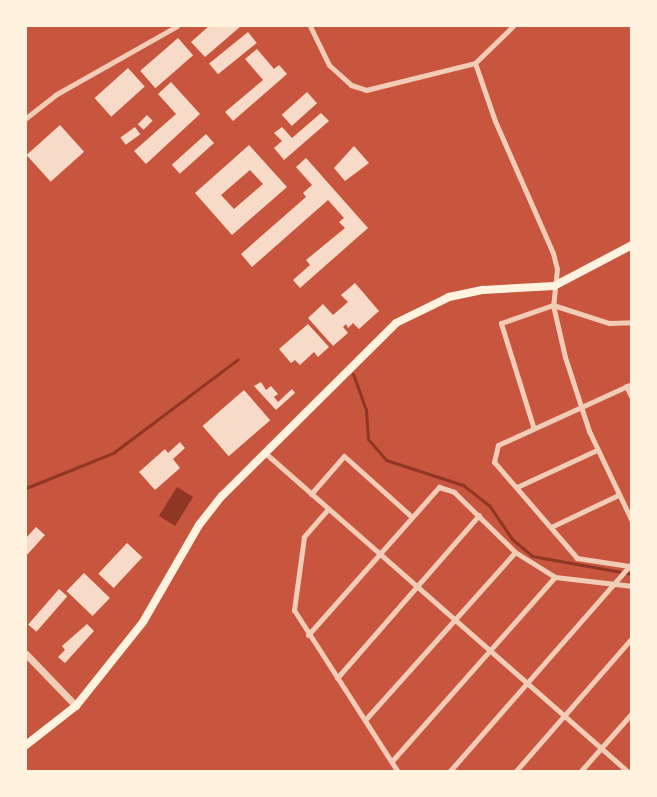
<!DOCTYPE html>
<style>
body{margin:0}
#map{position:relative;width:657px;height:797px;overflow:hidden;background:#c8553d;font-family:Inter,sans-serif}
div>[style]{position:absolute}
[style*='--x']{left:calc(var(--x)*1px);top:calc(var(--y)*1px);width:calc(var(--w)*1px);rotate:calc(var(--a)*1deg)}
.water>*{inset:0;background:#8f3625;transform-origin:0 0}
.stream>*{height:3px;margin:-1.5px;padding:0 1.5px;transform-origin:1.5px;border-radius:1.5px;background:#8f3625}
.building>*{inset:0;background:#f7dbc8;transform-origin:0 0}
.minor>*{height:5px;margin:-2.5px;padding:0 2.5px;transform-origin:2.5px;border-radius:2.5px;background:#f1ccb7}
.tertiary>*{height:7px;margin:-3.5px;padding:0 3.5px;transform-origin:3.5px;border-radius:3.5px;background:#f1ccb7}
.secondary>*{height:8px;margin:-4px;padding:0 4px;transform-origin:4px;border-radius:4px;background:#fff3e0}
span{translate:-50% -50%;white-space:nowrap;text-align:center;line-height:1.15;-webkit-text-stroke:4.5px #fff3e0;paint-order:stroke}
.frame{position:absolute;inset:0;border:27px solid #fff3e0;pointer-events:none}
</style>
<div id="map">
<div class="water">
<i style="left:177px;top:487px;width:19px;height:34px;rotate:32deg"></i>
</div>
<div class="stream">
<i style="--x:353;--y:374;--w:38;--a:70"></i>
<i style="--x:366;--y:410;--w:29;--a:86"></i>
<i style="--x:368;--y:439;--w:28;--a:49"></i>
<i style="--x:386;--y:460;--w:81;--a:18"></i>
<i style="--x:463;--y:485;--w:33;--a:38"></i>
<i style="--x:489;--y:505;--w:41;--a:55.9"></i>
<i style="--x:512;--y:539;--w:26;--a:40"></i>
<i style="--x:532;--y:556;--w:102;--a:10.2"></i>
<i style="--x:26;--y:488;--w:94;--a:-21.9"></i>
<i style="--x:113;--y:453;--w:156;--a:-36.9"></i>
</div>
<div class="building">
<i style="clip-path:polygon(209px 26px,241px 26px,205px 57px,191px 42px)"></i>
<i style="left:248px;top:32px;width:14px;height:50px;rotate:51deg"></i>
<i style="left:178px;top:38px;width:23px;height:50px;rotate:49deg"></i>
<i style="clip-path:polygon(257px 49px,274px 69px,279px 65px,287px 74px,233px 121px,225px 112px,263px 80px,245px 59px)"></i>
<i style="left:128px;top:68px;width:25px;height:45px;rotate:48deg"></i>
<i style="clip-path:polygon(171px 82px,200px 114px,146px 164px,134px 151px,176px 114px,158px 94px)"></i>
<i style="left:307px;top:92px;width:15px;height:34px;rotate:48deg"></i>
<i style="clip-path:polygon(321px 113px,329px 121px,284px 160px,274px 148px,282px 141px,274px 133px,282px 127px,292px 138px)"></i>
<i style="left:147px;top:115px;width:8px;height:13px;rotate:45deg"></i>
<i style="left:60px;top:125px;width:36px;height:45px;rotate:48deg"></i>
<i style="left:135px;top:127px;width:9px;height:18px;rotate:54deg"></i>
<i style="left:206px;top:134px;width:12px;height:46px;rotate:48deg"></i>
<i style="clip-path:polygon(evenodd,249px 145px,287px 187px,232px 235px,195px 193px,249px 145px,250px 170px,263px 184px,234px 209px,221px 195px,250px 170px)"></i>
<i style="clip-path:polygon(354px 146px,369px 163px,345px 181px,334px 168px)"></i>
<i style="clip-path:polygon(306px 158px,368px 228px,300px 288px,293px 280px,310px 265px,306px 260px,345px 228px,339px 222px,344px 218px,328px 200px,252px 267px,241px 254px,306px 197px,303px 193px,312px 185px,296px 167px)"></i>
<i style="clip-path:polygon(355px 283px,379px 311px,359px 329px,353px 323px,348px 328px,346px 324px,343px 327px,348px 333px,333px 346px,308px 318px,323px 304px,333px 315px,348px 302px,341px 295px)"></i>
<i style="clip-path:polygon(308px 324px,329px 347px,318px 357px,314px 352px,300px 365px,295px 360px,291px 363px,279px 349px)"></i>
<i style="clip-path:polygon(261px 382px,266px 390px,271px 386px,278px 394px,274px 397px,278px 402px,292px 389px,295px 393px,276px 410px,254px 386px)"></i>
<i style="left:244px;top:390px;width:40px;height:55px;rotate:49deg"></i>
<i style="clip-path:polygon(180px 442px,185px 448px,173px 459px,180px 468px,155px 490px,139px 472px,165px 449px,168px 453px)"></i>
<i style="clip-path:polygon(36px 527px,45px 535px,26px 556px,26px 538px)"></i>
<i style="left:127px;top:543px;width:21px;height:42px;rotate:43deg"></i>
<i style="left:84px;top:573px;width:36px;height:25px;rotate:44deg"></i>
<i style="left:59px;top:589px;width:11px;height:47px;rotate:41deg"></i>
<i style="clip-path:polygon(87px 624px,94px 631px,65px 663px,58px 657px,65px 650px,62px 646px)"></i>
</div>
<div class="minor">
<i style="--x:310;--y:26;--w:43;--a:64"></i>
<i style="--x:329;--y:65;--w:30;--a:42"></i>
<i style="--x:351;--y:85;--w:16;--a:18"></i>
<i style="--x:366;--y:90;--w:112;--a:-13.9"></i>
<i style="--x:475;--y:63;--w:53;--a:-44.2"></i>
<i style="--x:475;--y:63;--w:61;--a:71"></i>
<i style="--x:495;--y:121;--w:144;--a:66.3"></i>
<i style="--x:553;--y:253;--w:16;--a:76"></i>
<i style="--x:557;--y:269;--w:36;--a:96"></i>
<i style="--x:553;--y:305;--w:53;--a:77"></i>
<i style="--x:565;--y:357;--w:78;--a:72"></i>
<i style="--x:589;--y:431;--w:100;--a:64.5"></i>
<i style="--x:26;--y:118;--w:37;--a:-38"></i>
<i style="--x:55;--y:95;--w:140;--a:-29.5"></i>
<i style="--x:626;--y:386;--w:13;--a:63"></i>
<i style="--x:533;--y:426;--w:108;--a:-107.3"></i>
<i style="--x:501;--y:323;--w:55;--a:-19.1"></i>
<i style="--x:553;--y:305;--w:59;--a:17.8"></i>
<i style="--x:609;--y:323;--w:23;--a:-2"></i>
<i style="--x:264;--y:452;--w:485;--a:41.3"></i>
<i style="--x:517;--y:487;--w:88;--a:-24.8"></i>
<i style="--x:311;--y:494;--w:50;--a:-49"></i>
<i style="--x:344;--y:456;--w:91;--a:41.9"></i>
<i style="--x:328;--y:509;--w:37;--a:131"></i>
<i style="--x:304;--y:537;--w:74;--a:97.8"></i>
<i style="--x:294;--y:610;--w:193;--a:57.3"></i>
<i style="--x:551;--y:527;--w:74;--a:-25.5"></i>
<i style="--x:629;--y:566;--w:53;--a:-171.3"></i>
<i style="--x:577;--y:558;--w:127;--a:-130.8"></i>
<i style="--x:494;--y:462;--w:17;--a:-77"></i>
<i style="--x:498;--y:445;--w:147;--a:-24.5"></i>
<i style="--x:308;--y:635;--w:198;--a:-48.5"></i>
<i style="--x:439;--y:487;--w:16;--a:18"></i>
<i style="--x:454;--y:492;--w:86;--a:44.5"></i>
<i style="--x:515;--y:552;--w:47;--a:32"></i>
<i style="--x:555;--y:577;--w:78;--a:6.7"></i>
<i style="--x:337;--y:678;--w:216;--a:-48.9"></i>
<i style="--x:365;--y:720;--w:225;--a:-48.2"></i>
<i style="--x:392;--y:761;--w:246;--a:-48.5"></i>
<i style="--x:449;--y:772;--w:275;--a:-48.8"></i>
<i style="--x:515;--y:772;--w:178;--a:-48.9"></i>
<i style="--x:580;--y:772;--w:79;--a:-48.6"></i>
</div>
<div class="tertiary">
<i style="--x:26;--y:654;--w:72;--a:46.1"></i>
</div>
<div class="secondary">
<i style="--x:26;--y:745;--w:63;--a:-38"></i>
<i style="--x:76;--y:706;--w:107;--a:-51.4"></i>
<i style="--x:143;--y:622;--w:112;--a:-60"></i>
<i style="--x:199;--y:525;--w:37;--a:-52"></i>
<i style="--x:222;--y:496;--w:245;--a:-44.8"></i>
<i style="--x:396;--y:323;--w:59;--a:-26.1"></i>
<i style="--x:449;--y:297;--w:35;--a:-12"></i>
<i style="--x:483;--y:290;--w:71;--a:-3.2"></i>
<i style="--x:554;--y:286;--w:88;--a:-27.7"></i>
</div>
<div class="frame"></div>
</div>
